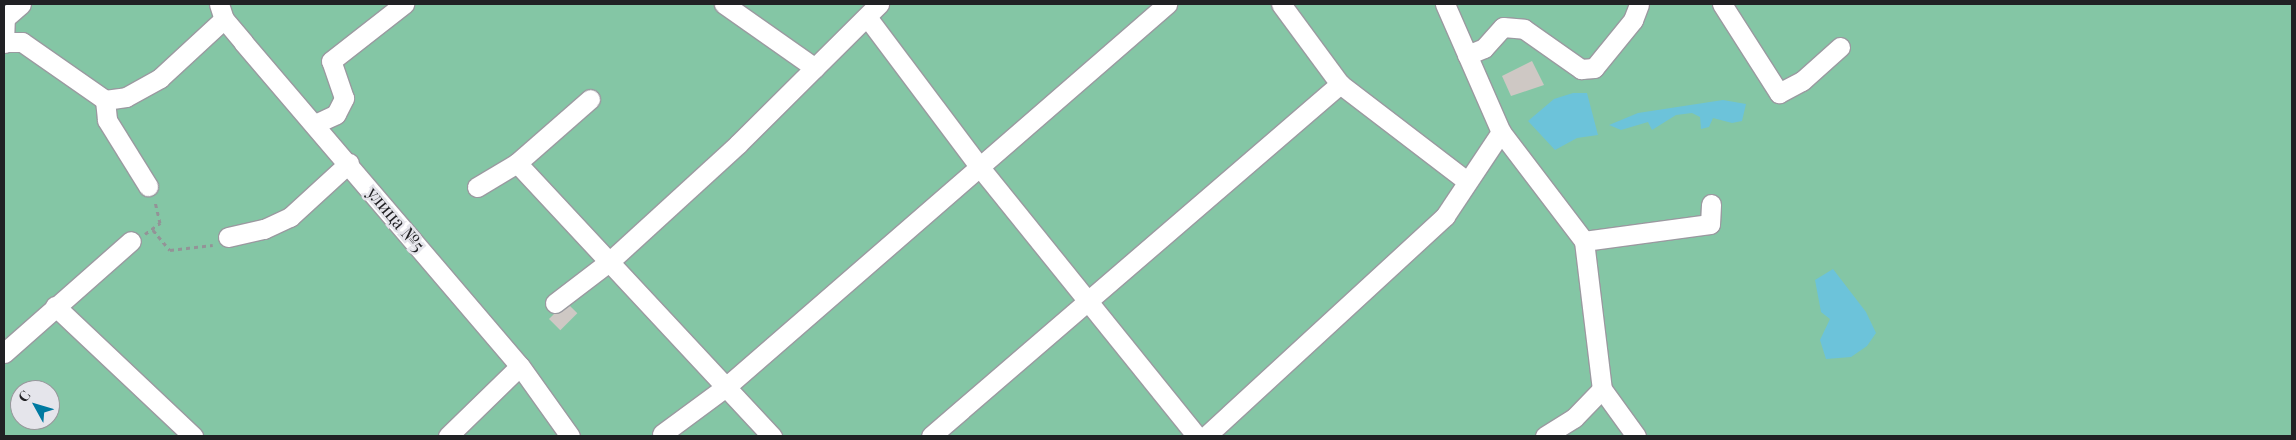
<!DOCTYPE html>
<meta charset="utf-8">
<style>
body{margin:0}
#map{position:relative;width:2296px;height:440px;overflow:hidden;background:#e5e5eb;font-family:"Playfair Display",serif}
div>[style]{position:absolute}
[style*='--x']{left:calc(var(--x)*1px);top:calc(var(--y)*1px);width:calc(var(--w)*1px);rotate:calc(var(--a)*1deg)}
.green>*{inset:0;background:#84c6a5}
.water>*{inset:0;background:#6cc3da}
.building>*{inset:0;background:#cec8c4;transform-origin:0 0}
.path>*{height:3px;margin-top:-1.5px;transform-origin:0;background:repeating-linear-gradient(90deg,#939397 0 4px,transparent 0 8px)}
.roads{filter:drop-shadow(1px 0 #9a9aa0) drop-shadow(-1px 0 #9a9aa0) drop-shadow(0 1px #9a9aa0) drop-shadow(0 -1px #9a9aa0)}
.minor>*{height:19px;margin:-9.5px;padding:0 9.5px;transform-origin:9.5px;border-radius:9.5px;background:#fff}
span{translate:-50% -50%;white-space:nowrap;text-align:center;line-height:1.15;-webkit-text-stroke:5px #e5e5eb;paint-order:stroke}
.street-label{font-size:18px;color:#212124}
.frame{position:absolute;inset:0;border:5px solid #212124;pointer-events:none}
.north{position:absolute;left:10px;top:380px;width:50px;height:50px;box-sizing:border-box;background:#e5e5eb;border:1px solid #97979b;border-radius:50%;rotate:309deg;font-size:14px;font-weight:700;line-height:20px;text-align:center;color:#212124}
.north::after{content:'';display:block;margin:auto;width:18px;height:22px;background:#007aa1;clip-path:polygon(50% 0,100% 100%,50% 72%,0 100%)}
</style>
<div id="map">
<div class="green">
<i style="clip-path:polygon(evenodd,4px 4px,2292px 4px,2292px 436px,4px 436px,4px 4px,20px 390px,50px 390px,50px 420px,20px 420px,20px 390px)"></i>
</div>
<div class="water">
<i style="clip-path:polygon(1573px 93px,1587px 93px,1598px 135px,1577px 138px,1555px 150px,1528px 121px,1554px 99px)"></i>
<i style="clip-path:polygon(1723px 100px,1746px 104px,1742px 121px,1732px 123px,1713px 118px,1709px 127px,1701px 129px,1700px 117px,1692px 113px,1676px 115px,1652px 130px,1648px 122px,1621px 130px,1609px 125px,1638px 113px)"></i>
<i style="clip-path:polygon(1833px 269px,1866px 312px,1876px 333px,1867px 346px,1851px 357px,1826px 359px,1820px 340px,1830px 319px,1821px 312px,1815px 280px)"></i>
</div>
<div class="building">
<i style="clip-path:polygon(1532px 61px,1544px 85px,1511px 96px,1502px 76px)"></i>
<i style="left:566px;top:302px;width:16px;height:24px;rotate:45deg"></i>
</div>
<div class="path">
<i style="--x:153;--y:230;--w:26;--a:50"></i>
<i style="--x:170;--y:250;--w:43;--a:-6.6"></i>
<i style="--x:145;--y:234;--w:19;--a:-36"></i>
<i style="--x:160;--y:223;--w:23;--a:-103"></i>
</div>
<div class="roads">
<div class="minor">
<i style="--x:219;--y:4;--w:16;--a:72"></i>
<i style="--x:224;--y:19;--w:30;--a:50"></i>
<i style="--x:243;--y:42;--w:426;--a:49.5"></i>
<i style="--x:520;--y:366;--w:86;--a:54.5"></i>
<i style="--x:724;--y:4;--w:111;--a:35.1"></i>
<i style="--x:1281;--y:4;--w:99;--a:53.6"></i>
<i style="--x:1340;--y:84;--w:160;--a:37.4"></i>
<i style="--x:1445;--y:4;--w:140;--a:66.4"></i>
<i style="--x:1501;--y:132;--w:137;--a:52.7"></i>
<i style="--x:1584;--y:241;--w:149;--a:83.1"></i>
<i style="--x:1602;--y:389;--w:58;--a:54.1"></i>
<i style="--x:1722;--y:4;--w:106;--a:57.4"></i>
<i style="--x:1779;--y:93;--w:26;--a:-28"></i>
<i style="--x:1802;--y:81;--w:51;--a:-41.8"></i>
<i style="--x:867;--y:17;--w:185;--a:53.1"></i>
<i style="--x:978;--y:165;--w:348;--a:51.1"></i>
<i style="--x:5;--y:42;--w:17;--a:0"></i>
<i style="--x:22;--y:42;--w:101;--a:34.9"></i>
<i style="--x:105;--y:100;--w:21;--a:-8"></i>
<i style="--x:126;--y:97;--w:39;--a:-29"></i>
<i style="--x:160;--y:78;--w:87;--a:-42.7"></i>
<i style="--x:4;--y:43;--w:25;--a:-88"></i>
<i style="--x:5;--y:18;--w:21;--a:-41"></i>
<i style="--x:1467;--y:55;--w:18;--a:-22"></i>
<i style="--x:1484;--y:48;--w:28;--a:-48"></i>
<i style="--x:1503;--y:27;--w:21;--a:5"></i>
<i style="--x:1524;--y:29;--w:70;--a:35.1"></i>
<i style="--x:1581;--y:69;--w:13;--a:-4"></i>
<i style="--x:1594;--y:68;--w:62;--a:-50.9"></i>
<i style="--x:1633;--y:20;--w:17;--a:-69"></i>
<i style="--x:105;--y:100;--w:20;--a:84"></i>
<i style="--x:107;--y:120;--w:78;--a:58.2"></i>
<i style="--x:315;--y:124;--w:23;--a:-25"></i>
<i style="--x:336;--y:114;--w:18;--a:-63"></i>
<i style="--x:344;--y:98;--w:39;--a:-109"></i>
<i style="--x:331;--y:61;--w:93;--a:-38"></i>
<i style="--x:517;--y:163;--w:374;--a:47"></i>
<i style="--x:477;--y:187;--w:47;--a:-31"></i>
<i style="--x:517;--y:163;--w:97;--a:-41.2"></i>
<i style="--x:228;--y:237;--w:37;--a:-13"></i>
<i style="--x:264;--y:229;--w:29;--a:-25"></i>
<i style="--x:290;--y:217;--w:80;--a:-42.5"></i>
<i style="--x:1584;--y:241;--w:127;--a:-7.7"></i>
<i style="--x:1710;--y:224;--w:20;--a:-87"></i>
<i style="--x:555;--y:303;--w:69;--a:-37.4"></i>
<i style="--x:610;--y:261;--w:173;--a:-42.4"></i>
<i style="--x:738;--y:144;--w:199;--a:-44.8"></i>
<i style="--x:55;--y:306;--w:190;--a:43.3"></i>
<i style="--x:4;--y:353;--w:169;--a:-41.4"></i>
<i style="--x:662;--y:434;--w:81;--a:-36.4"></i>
<i style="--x:727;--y:386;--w:583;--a:-40.96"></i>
<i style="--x:448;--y:436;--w:100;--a:-44.2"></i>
<i style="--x:931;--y:436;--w:540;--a:-40.72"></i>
<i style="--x:1206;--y:436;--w:325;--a:-42.6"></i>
<i style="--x:1445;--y:216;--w:101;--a:-56.3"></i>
<i style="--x:1545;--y:436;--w:34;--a:-32"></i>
<i style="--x:1574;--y:418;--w:40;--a:-46"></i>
</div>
</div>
<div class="street-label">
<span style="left:396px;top:219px;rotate:50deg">улица №5</span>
</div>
<div class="frame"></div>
<div class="north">С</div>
</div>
